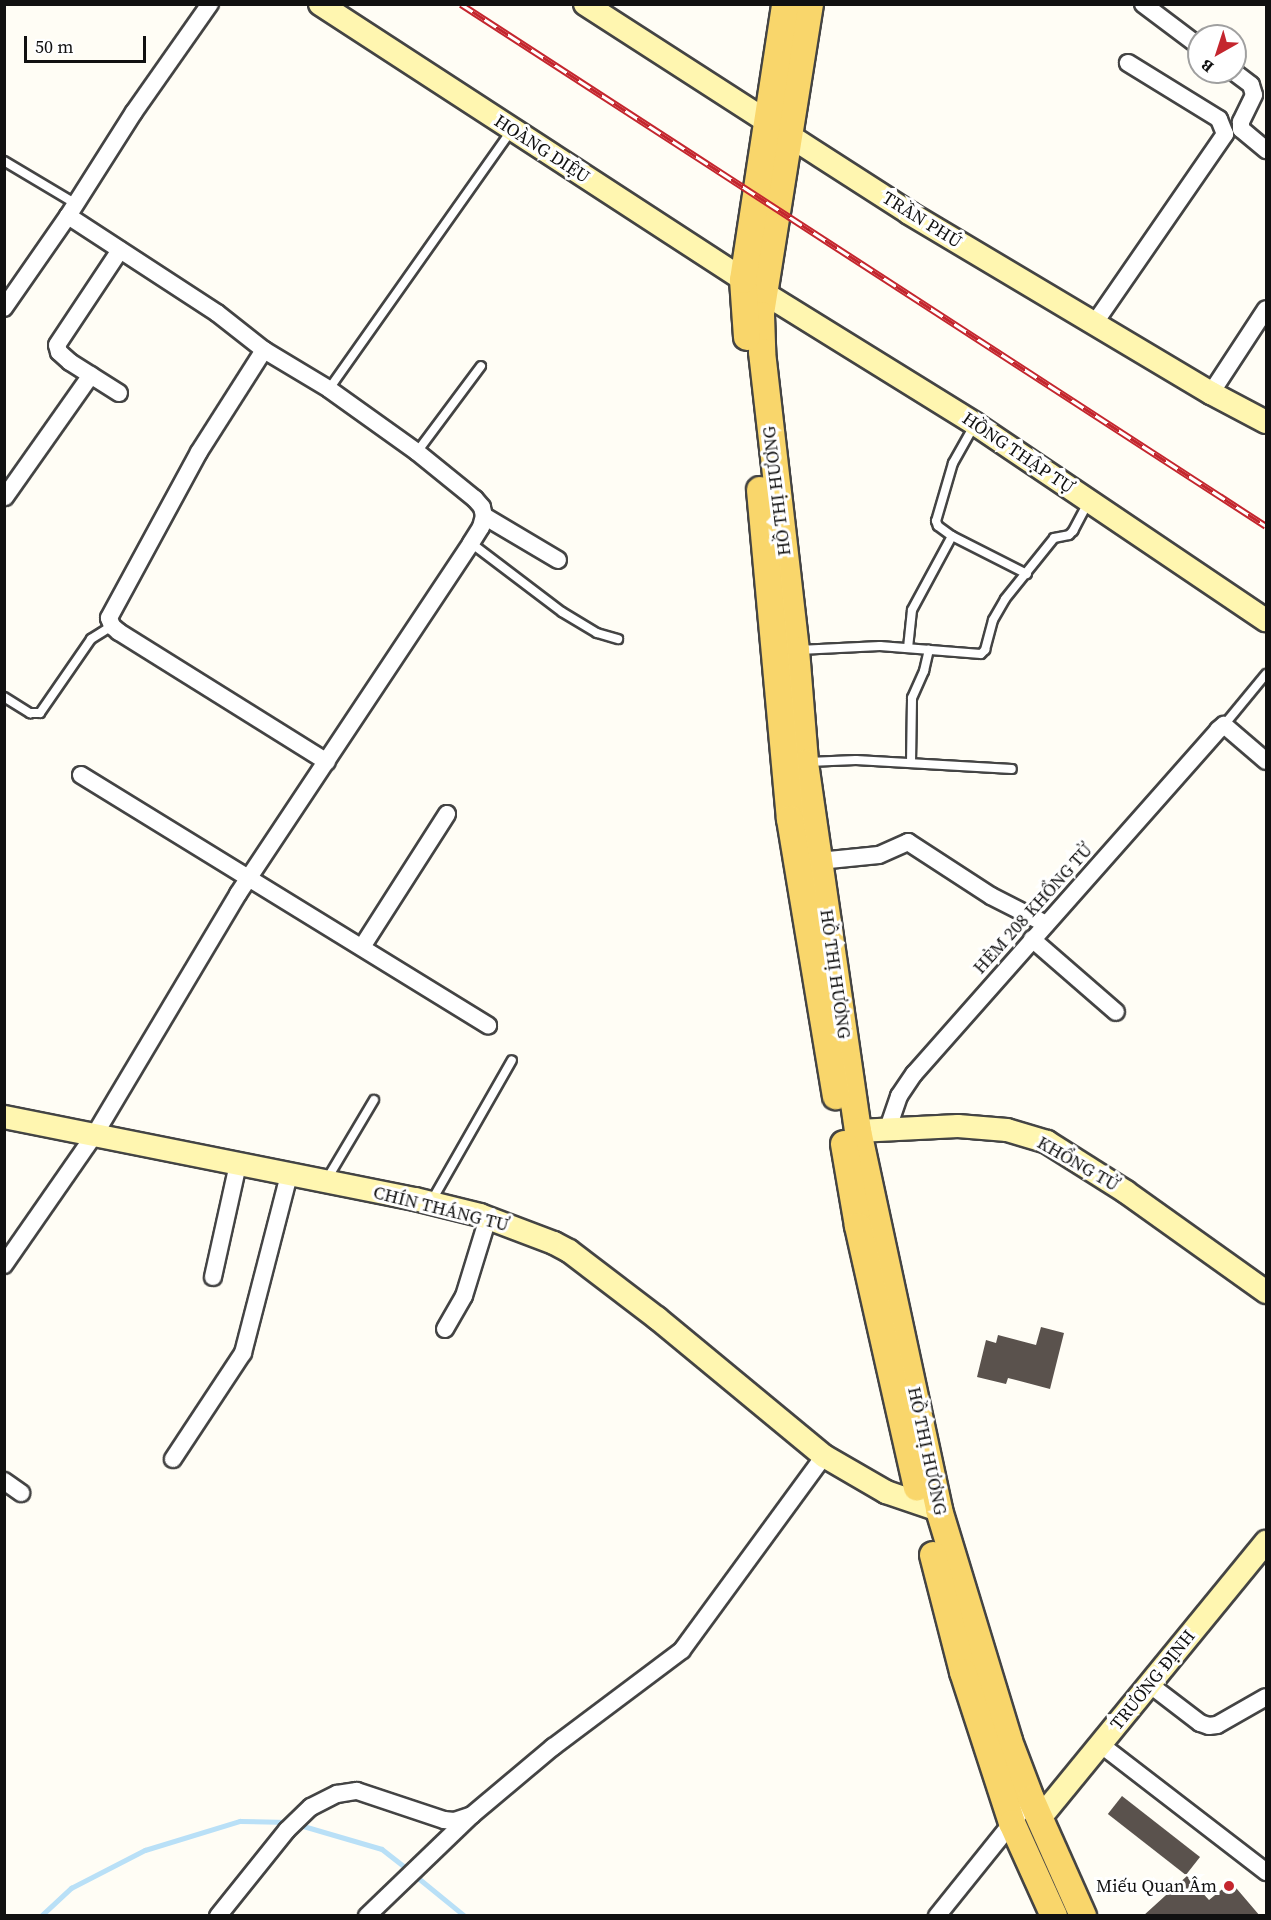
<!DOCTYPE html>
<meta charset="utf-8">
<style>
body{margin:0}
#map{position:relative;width:1271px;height:1920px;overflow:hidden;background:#fffdf5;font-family:"Source Serif 4",serif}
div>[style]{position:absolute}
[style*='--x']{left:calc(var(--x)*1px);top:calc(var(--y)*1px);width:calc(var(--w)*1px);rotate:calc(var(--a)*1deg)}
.stream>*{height:4.5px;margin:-2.25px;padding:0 2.25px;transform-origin:2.25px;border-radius:2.25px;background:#b9e0f7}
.building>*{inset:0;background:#5a524d;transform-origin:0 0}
.roads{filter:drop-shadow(2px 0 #444) drop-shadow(-2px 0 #444) drop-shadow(0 2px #444) drop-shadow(0 -2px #444)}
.lane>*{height:8px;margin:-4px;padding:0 4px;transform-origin:4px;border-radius:4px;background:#fff}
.street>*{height:16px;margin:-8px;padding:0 8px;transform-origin:8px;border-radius:8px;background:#fff}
.secondary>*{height:22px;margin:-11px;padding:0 11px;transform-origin:11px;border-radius:11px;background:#fff6b0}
.primary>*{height:26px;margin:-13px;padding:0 13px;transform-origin:13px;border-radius:13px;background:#f9d66b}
.rail>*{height:7px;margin-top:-3.5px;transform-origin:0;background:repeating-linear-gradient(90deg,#fff 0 14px,#c4262e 0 28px);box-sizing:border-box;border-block:2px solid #c4262e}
.dots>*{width:16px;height:16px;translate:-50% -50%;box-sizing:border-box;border:3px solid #fff;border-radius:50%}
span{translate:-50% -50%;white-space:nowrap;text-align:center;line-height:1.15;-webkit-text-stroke:6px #fff;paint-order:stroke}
.street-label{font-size:18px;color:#111}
.poi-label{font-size:18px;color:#111}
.right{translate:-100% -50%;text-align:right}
.frame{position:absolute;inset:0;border:6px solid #111;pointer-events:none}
.north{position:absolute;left:1187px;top:24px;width:60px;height:60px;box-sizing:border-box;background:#fff;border:2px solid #a0a0a0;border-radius:50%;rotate:219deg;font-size:16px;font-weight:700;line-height:24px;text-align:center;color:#111}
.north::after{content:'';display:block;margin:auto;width:21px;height:27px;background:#c4262e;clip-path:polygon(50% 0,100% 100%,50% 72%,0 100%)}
.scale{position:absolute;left:24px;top:36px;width:122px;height:27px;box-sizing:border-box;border:3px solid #111;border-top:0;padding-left:8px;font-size:18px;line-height:21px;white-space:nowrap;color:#111;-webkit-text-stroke:4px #fff;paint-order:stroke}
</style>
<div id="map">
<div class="stream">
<i style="--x:300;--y:1825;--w:85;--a:16.3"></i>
<i style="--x:382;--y:1849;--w:34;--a:38"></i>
<i style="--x:416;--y:1876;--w:63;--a:39.2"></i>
<i style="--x:41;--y:1916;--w:41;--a:-43"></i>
<i style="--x:71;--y:1888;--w:83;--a:-27.2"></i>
<i style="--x:145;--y:1850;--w:99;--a:-17"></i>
<i style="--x:240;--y:1821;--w:49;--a:1.2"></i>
</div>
<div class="building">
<i style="clip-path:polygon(1041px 1327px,1064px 1333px,1050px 1389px,1008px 1378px,1006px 1384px,977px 1377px,986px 1340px,996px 1343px,998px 1335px,1036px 1345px)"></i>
<i style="left:1122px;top:1796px;width:99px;height:23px;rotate:38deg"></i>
<i style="clip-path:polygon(1187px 1876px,1209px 1900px,1231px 1882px,1260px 1916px,1143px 1916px)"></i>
</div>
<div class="roads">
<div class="lane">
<i style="--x:4;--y:161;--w:84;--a:30.8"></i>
<i style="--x:329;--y:389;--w:317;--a:-54.8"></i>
<i style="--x:975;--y:424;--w:45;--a:119.4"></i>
<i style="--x:953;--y:463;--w:60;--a:106.3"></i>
<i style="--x:936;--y:521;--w:5;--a:68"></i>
<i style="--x:938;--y:526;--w:17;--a:36"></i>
<i style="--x:952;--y:536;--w:84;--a:26.9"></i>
<i style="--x:417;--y:452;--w:107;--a:-53.3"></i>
<i style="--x:471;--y:543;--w:114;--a:37.2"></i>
<i style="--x:562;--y:612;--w:41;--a:31"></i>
<i style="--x:597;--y:633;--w:22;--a:16"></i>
<i style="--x:908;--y:648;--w:38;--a:-84"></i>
<i style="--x:912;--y:610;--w:84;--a:-61.6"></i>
<i style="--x:799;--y:650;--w:81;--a:-2.8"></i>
<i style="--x:880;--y:646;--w:101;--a:4.5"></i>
<i style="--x:981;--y:654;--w:6;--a:-45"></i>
<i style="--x:985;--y:650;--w:31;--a:-75"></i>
<i style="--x:993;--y:620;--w:24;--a:-60"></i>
<i style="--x:1005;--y:599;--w:78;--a:-51.2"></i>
<i style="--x:1054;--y:538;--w:15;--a:-11"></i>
<i style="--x:1069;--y:535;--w:6;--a:-45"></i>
<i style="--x:1073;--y:531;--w:32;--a:-62"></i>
<i style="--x:4;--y:697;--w:31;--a:32"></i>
<i style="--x:30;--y:713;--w:10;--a:0"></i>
<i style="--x:40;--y:713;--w:90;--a:-55.4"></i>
<i style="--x:91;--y:639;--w:25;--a:-32"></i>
<i style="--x:1224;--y:725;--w:66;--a:-50.5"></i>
<i style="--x:808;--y:762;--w:48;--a:-2.4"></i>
<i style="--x:856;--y:760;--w:156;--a:3.3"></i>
<i style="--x:911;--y:763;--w:65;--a:-89.1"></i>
<i style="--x:912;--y:698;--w:30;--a:-66"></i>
<i style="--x:924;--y:671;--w:22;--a:-77"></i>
<i style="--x:327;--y:1179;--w:92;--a:-59.3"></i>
<i style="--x:431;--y:1202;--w:163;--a:-60.3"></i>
</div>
<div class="street">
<i style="--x:1143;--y:4;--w:70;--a:36.9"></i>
<i style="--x:1234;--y:72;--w:21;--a:37"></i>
<i style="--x:1251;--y:85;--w:10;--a:73"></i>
<i style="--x:1254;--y:95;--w:30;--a:116"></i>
<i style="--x:1241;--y:122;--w:7;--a:90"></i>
<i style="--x:1241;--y:129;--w:33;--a:40"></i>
<i style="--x:4;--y:308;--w:112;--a:-55.2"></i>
<i style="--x:68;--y:216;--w:123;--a:-57.6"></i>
<i style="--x:134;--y:112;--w:132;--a:-54.9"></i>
<i style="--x:1094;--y:324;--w:231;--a:-55.4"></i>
<i style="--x:1225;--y:134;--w:16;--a:-112"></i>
<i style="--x:1219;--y:119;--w:107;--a:-148.4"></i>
<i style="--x:264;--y:350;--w:121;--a:122.5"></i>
<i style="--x:199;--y:452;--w:189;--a:118.5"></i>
<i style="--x:109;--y:618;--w:9;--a:69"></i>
<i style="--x:112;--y:626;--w:9;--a:41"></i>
<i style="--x:119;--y:632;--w:245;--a:32"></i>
<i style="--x:119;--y:393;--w:58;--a:-147.7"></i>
<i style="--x:70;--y:362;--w:15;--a:-138"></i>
<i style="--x:59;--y:352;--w:7;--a:-106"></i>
<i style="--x:57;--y:345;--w:114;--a:-56.4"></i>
<i style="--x:1211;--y:393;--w:100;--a:-56.8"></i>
<i style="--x:5;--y:497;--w:149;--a:-54.8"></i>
<i style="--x:484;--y:516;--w:86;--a:30.7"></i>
<i style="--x:81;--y:775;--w:478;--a:31.6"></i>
<i style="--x:819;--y:861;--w:60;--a:-5.7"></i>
<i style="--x:879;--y:855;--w:32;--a:-24"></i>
<i style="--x:908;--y:842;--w:99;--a:33"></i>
<i style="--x:991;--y:896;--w:62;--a:27"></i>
<i style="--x:1032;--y:939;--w:111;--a:41"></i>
<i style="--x:362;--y:947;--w:158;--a:-57.4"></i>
<i style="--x:887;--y:1131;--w:37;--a:-71"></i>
<i style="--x:899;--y:1096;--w:27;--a:-56"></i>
<i style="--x:914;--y:1074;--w:459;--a:-48.5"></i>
<i style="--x:1218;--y:730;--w:8;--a:-40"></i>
<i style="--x:1224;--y:725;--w:55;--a:40.6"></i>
<i style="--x:4;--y:1265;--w:160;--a:-55.2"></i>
<i style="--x:95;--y:1134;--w:279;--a:-59.2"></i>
<i style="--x:238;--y:894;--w:421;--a:-56.4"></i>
<i style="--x:471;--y:543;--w:19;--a:-58"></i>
<i style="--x:481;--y:527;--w:11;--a:-75"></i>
<i style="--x:484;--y:516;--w:9;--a:-103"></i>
<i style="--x:482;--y:507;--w:11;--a:-131"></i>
<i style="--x:475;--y:499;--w:75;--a:-141"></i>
<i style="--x:417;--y:452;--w:108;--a:-144.4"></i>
<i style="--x:329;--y:389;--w:76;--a:-149"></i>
<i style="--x:264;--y:350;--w:60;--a:-141.8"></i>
<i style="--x:217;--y:313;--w:178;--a:-146.9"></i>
<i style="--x:213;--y:1277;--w:116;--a:-77.5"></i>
<i style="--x:445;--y:1329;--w:38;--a:-60"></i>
<i style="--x:464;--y:1296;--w:82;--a:-72.9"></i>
<i style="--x:173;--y:1459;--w:127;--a:-56.6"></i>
<i style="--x:243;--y:1353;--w:184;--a:-75.5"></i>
<i style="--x:4;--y:1481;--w:21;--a:35"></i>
<i style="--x:1149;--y:1684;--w:64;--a:37.4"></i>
<i style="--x:1200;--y:1723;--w:9;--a:18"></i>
<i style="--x:1209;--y:1726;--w:8;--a:-7"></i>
<i style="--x:1217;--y:1725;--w:56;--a:-29.7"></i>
<i style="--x:1100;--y:1744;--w:210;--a:37.6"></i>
<i style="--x:218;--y:1916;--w:110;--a:-51.3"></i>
<i style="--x:287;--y:1830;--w:33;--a:-44"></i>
<i style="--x:311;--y:1807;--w:29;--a:-27"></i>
<i style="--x:337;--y:1794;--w:20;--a:-9"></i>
<i style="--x:357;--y:1791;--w:92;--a:18.4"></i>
<i style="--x:444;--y:1820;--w:10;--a:6"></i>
<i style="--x:454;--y:1821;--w:19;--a:-18"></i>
<i style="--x:472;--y:1815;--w:106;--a:-40"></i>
<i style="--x:553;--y:1747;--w:161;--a:-36.9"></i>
<i style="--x:682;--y:1650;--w:240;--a:-53.8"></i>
<i style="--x:367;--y:1916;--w:143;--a:-43.9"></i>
<i style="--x:937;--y:1916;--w:150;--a:-51.2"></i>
</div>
<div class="secondary">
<i style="--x:320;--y:4;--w:530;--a:33.06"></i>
<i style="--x:764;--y:293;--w:248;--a:31.8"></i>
<i style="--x:975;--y:424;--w:351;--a:34"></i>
<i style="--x:585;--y:4;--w:386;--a:32.8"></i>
<i style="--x:909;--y:213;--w:352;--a:30.8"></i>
<i style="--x:1211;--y:393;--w:62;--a:27.8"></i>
<i style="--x:4;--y:1117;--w:419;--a:11.3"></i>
<i style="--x:415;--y:1199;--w:67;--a:13.8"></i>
<i style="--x:480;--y:1215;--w:79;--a:20.7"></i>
<i style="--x:554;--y:1243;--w:17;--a:28"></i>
<i style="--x:569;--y:1251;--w:111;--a:37.3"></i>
<i style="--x:657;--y:1318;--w:217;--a:39.6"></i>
<i style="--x:824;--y:1456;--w:72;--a:30.1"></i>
<i style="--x:886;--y:1492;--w:56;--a:18.8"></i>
<i style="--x:858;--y:1131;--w:100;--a:-2.9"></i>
<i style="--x:958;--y:1126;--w:49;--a:4.7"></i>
<i style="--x:1007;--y:1130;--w:42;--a:16.7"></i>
<i style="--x:1047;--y:1142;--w:93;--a:32.3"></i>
<i style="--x:1126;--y:1192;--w:172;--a:35.5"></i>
<i style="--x:1040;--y:1818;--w:357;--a:-50.7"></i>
</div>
<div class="primary">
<i style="--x:810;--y:4;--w:315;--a:99"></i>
<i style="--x:761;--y:315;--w:37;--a:88"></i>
<i style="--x:762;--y:352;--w:300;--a:83.5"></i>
<i style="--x:796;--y:650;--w:113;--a:85.4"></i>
<i style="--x:805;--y:763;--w:372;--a:81.8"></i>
<i style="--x:858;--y:1131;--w:388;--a:77.9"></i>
<i style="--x:939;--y:1510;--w:241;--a:73.1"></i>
<i style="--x:1009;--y:1741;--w:62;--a:69.2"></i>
<i style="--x:1031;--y:1799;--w:128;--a:66"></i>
<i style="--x:747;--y:337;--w:57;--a:-94"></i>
<i style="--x:743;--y:280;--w:279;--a:-81.3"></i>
<i style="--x:760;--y:490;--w:330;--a:84.8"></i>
<i style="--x:790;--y:819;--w:281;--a:80.6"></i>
<i style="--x:844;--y:1144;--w:83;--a:80.3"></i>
<i style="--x:858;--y:1226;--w:268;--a:77.3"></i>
<i style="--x:933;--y:1555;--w:121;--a:75.6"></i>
<i style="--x:963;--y:1672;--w:159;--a:72"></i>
<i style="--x:1012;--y:1823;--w:102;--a:65.7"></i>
</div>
</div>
<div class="rail">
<i style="--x:461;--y:4;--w:959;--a:32.96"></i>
</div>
<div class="dots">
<i style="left:1229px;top:1886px;background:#c4262e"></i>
</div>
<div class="street-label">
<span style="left:542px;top:149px;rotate:33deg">HOÀNG DIỆU</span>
<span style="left:922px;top:220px;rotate:32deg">TRẦN PHÚ</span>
<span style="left:1018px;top:453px;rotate:34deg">HỒNG THẬP TỰ</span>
<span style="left:777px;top:491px;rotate:-97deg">HỒ THỊ HƯƠNG</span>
<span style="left:1033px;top:909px;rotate:-48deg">HẺM 208 KHỔNG TỬ</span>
<span style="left:835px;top:974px;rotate:82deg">HỒ THỊ HƯƠNG</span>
<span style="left:1078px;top:1164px;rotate:30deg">KHỔNG TỬ</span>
<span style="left:441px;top:1209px;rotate:14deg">CHÍN THÁNG TƯ</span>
<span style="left:927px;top:1451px;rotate:78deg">HỒ THỊ HƯƠNG</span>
<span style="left:1153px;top:1680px;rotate:-51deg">TRƯƠNG ĐỊNH</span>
</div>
<div class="poi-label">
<span class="right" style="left:1217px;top:1886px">Miếu Quan Âm</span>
</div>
<div class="frame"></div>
<div class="north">B</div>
<div class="scale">50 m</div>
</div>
